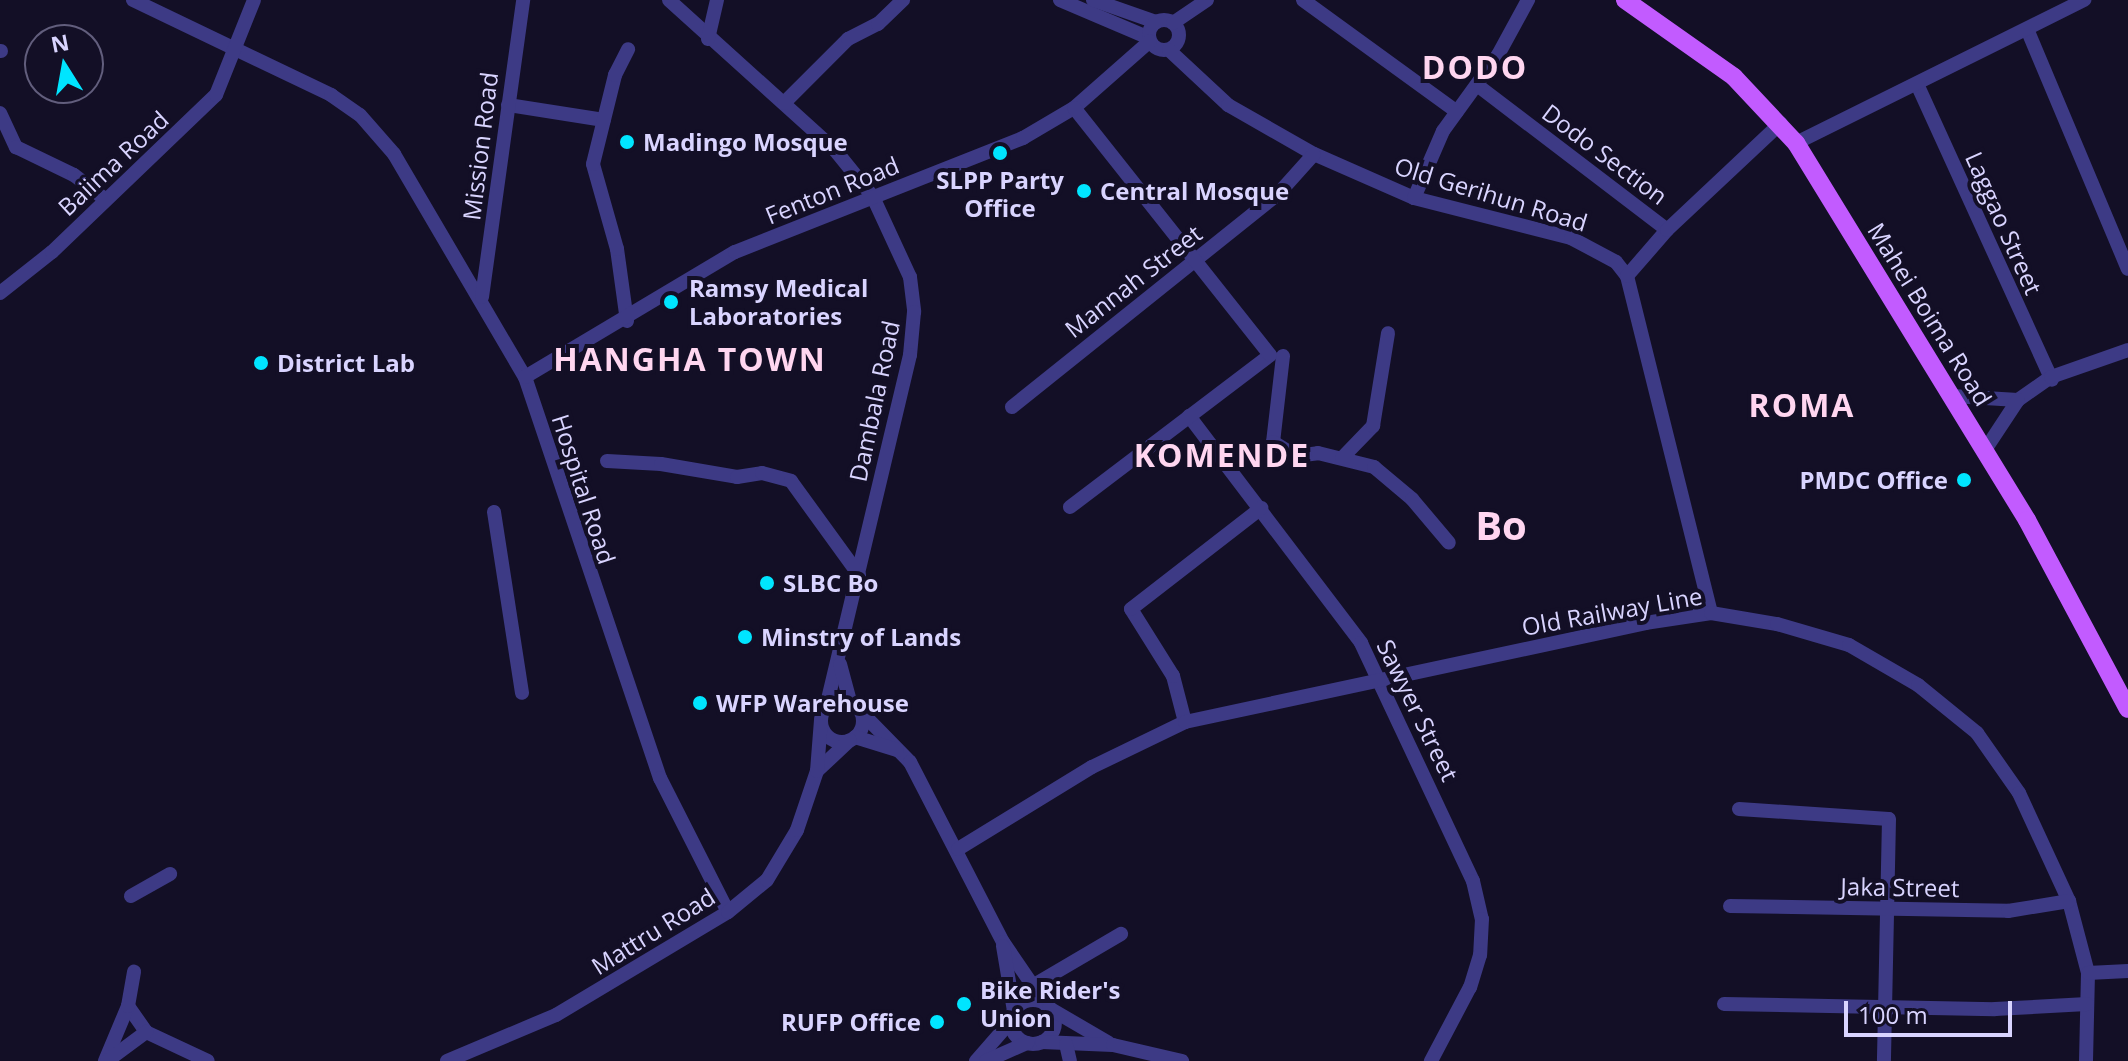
<!DOCTYPE html>
<style>
body{margin:0}
#map{position:relative;width:2128px;height:1061px;overflow:hidden;background:#130f26;font-family:"Open Sans",sans-serif}
div>[style]{position:absolute}
[style*='--x']{left:calc(var(--x)*1px);top:calc(var(--y)*1px);width:calc(var(--w)*1px);rotate:calc(var(--a)*1deg)}
.minor>*{height:14px;margin:-7px;padding:0 7px;transform-origin:7px;border-radius:7px;background:#3d3a85}
.minor>.ring{margin:-7px;padding:0;box-sizing:content-box;background:none;border:14px solid #3d3a85;border-radius:50%}
.major>*{height:18px;margin:-9px;padding:0 9px;transform-origin:9px;border-radius:9px;background:#c25bff}
.dots>*{width:22px;height:22px;translate:-50% -50%;box-sizing:border-box;border:4px solid #130f26;border-radius:50%}
span{translate:-50% -50%;white-space:nowrap;text-align:center;line-height:1.15;-webkit-text-stroke:8px #130f26;paint-order:stroke}
.poi-label{font-size:24px;color:#d9d4ff;font-weight:700}
.left{translate:0 -50%;text-align:left}
.right{translate:-100% -50%;text-align:right}
.street-label{font-size:24px;color:#d9d4ff}
.district-label{font-size:32px;color:#ffd6f0;font-weight:700;letter-spacing:2px}
.town-label{font-size:40px;color:#ffd6f0;font-weight:700}
.north{position:absolute;left:24px;top:24px;width:80px;height:80px;box-sizing:border-box;background:#130f26;border:2px solid #625e7d;border-radius:50%;rotate:349deg;font-size:22px;font-weight:700;line-height:32px;text-align:center;color:#d9d4ff}
.north::after{content:'';display:block;margin:auto;width:28px;height:36px;background:#00e5ff;clip-path:polygon(50% 0,100% 100%,50% 72%,0 100%)}
.scale{position:absolute;left:1844px;top:1001px;width:168px;height:36px;box-sizing:border-box;border:4px solid #d9d4ff;border-top:0;padding-left:10px;font-size:24px;line-height:28px;white-space:nowrap;color:#d9d4ff;-webkit-text-stroke:6px #130f26;paint-order:stroke}
</style>
<div id="map">
<div class="minor">
<i style="--x:133;--y:0;--w:220;--a:25.6"></i>
<i style="--x:331;--y:95;--w:35;--a:35"></i>
<i style="--x:360;--y:115;--w:52;--a:48.9"></i>
<i style="--x:394;--y:154;--w:259;--a:59.6"></i>
<i style="--x:525;--y:377;--w:423;--a:71.4"></i>
<i style="--x:660;--y:778;--w:150;--a:63.1"></i>
<i style="--x:669;--y:0;--w:224;--a:42.1"></i>
<i style="--x:835;--y:150;--w:60;--a:51"></i>
<i style="--x:873;--y:197;--w:88;--a:65.2"></i>
<i style="--x:910;--y:277;--w:35;--a:83"></i>
<i style="--x:914;--y:312;--w:43;--a:95.3"></i>
<i style="--x:910;--y:355;--w:363;--a:103.4"></i>
<i style="--x:1060;--y:0;--w:97;--a:23.1"></i>
<i style="--x:1093;--y:0;--w:67;--a:19.2"></i>
<i style="--x:1303;--y:0;--w:190;--a:36"></i>
<i class="ring" style="left:1149px;top:20px;width:16px;height:16px"></i>
<i style="--x:1173;--y:23;--w:41;--a:-34.1"></i>
<i style="--x:2027;--y:29;--w:260;--a:67.2"></i>
<i style="--x:708;--y:39;--w:40;--a:-77"></i>
<i style="--x:1169;--y:50;--w:81;--a:43"></i>
<i style="--x:1228;--y:105;--w:99;--a:29.7"></i>
<i style="--x:1314;--y:154;--w:109;--a:23.7"></i>
<i style="--x:1414;--y:198;--w:162;--a:14.3"></i>
<i style="--x:1571;--y:238;--w:51;--a:28.1"></i>
<i style="--x:1616;--y:262;--w:18;--a:52"></i>
<i style="--x:1627;--y:276;--w:347;--a:76"></i>
<i style="--x:0;--y:51;--w:1;--a:0"></i>
<i style="--x:1917;--y:84;--w:325;--a:65.5"></i>
<i style="--x:1477;--y:85;--w:239;--a:37.3"></i>
<i style="--x:784;--y:103;--w:91;--a:-45"></i>
<i style="--x:848;--y:39;--w:34;--a:-27"></i>
<i style="--x:878;--y:24;--w:35;--a:-44"></i>
<i style="--x:508;--y:105;--w:97;--a:8.9"></i>
<i style="--x:0;--y:113;--w:38;--a:65"></i>
<i style="--x:16;--y:147;--w:64;--a:25.8"></i>
<i style="--x:74;--y:175;--w:39;--a:38"></i>
<i style="--x:1796;--y:143;--w:322;--a:-26.4"></i>
<i style="--x:1414;--y:198;--w:73;--a:-66.6"></i>
<i style="--x:1443;--y:131;--w:94;--a:-54.1"></i>
<i style="--x:1498;--y:55;--w:63;--a:-61.4"></i>
<i style="--x:1627;--y:276;--w:61;--a:-49"></i>
<i style="--x:1667;--y:230;--w:156;--a:-43.2"></i>
<i style="--x:0;--y:293;--w:66;--a:-38.3"></i>
<i style="--x:52;--y:252;--w:227;--a:-43.8"></i>
<i style="--x:216;--y:95;--w:102;--a:-68.2"></i>
<i style="--x:482;--y:297;--w:300;--a:-82.1"></i>
<i style="--x:627;--y:321;--w:73;--a:-97.9"></i>
<i style="--x:617;--y:249;--w:88;--a:-105.8"></i>
<i style="--x:593;--y:164;--w:92;--a:-76.1"></i>
<i style="--x:615;--y:75;--w:29;--a:-63"></i>
<i style="--x:1283;--y:356;--w:87;--a:96.6"></i>
<i style="--x:1273;--y:442;--w:26;--a:32"></i>
<i style="--x:1295;--y:456;--w:23;--a:-7"></i>
<i style="--x:1318;--y:453;--w:58;--a:14"></i>
<i style="--x:1374;--y:467;--w:50;--a:40.1"></i>
<i style="--x:1412;--y:499;--w:57;--a:49.9"></i>
<i style="--x:525;--y:377;--w:244;--a:-30.8"></i>
<i style="--x:735;--y:252;--w:310;--a:-21.6"></i>
<i style="--x:1023;--y:138;--w:59;--a:-30.5"></i>
<i style="--x:1074;--y:108;--w:101;--a:-41.4"></i>
<i style="--x:1952;--y:396;--w:66;--a:3.5"></i>
<i style="--x:2018;--y:400;--w:40;--a:-34.9"></i>
<i style="--x:2051;--y:377;--w:82;--a:-19.3"></i>
<i style="--x:1012;--y:407;--w:342;--a:-38.7"></i>
<i style="--x:1279;--y:193;--w:52;--a:-48.1"></i>
<i style="--x:1189;--y:416;--w:285;--a:52.8"></i>
<i style="--x:1361;--y:643;--w:263;--a:64.8"></i>
<i style="--x:1473;--y:881;--w:39;--a:77"></i>
<i style="--x:1482;--y:919;--w:36;--a:93"></i>
<i style="--x:1480;--y:955;--w:34;--a:107"></i>
<i style="--x:1470;--y:987;--w:84;--a:117.8"></i>
<i style="--x:1985;--y:450;--w:60;--a:-56.6"></i>
<i style="--x:1342;--y:458;--w:45;--a:-45.9"></i>
<i style="--x:1373;--y:426;--w:94;--a:-80.8"></i>
<i style="--x:607;--y:461;--w:54;--a:3.2"></i>
<i style="--x:661;--y:464;--w:77;--a:9.7"></i>
<i style="--x:737;--y:477;--w:25;--a:-9"></i>
<i style="--x:762;--y:473;--w:30;--a:15"></i>
<i style="--x:791;--y:481;--w:116;--a:54.1"></i>
<i style="--x:1070;--y:507;--w:251;--a:-37.2"></i>
<i style="--x:1270;--y:355;--w:315;--a:-128.4"></i>
<i style="--x:494;--y:512;--w:183;--a:81.2"></i>
<i style="--x:840;--y:664;--w:39;--a:75"></i>
<i class="ring" style="left:821px;top:700px;width:28px;height:28px"></i>
<i style="--x:860;--y:711;--w:71;--a:45.6"></i>
<i style="--x:910;--y:762;--w:203;--a:62.7"></i>
<i style="--x:1003;--y:942;--w:76;--a:55.7"></i>
<i style="--x:1185;--y:722;--w:48;--a:-104.6"></i>
<i style="--x:1173;--y:676;--w:79;--a:-122.1"></i>
<i style="--x:1131;--y:609;--w:165;--a:-37.8"></i>
<i style="--x:855;--y:737;--w:44;--a:17.2"></i>
<i style="--x:817;--y:771;--w:45;--a:-43.2"></i>
<i style="--x:1739;--y:809;--w:150;--a:3.8"></i>
<i style="--x:1889;--y:819;--w:242;--a:91.2"></i>
<i style="--x:958;--y:849;--w:157;--a:-31.5"></i>
<i style="--x:1092;--y:767;--w:103;--a:-25.8"></i>
<i style="--x:1185;--y:722;--w:471;--a:-12.1"></i>
<i style="--x:1645;--y:623;--w:67;--a:-8.6"></i>
<i style="--x:1711;--y:613;--w:67;--a:9.5"></i>
<i style="--x:1777;--y:624;--w:75;--a:16.3"></i>
<i style="--x:1849;--y:645;--w:80;--a:30.1"></i>
<i style="--x:1918;--y:685;--w:76;--a:39.1"></i>
<i style="--x:1977;--y:733;--w:73;--a:55"></i>
<i style="--x:2019;--y:793;--w:119;--a:65.2"></i>
<i style="--x:2069;--y:901;--w:74;--a:75.2"></i>
<i style="--x:2088;--y:973;--w:88;--a:91.3"></i>
<i style="--x:131;--y:896;--w:45;--a:-29.4"></i>
<i style="--x:1730;--y:906;--w:278;--a:1"></i>
<i style="--x:2008;--y:911;--w:62;--a:-9.3"></i>
<i style="--x:1003;--y:946;--w:66;--a:80.4"></i>
<i style="--x:2088;--y:973;--w:40;--a:-2.9"></i>
<i style="--x:1034;--y:985;--w:101;--a:-30.4"></i>
<i class="ring" style="left:1011px;top:1000px;width:30px;height:30px"></i>
<i style="--x:1724;--y:1004;--w:271;--a:1.1"></i>
<i style="--x:1995;--y:1009;--w:92;--a:-3.1"></i>
<i style="--x:128;--y:1006;--w:32;--a:55"></i>
<i style="--x:146;--y:1032;--w:68;--a:25.1"></i>
<i style="--x:1049;--y:1008;--w:69;--a:30.3"></i>
<i style="--x:1042;--y:1042;--w:71;--a:2.4"></i>
<i style="--x:1113;--y:1045;--w:71;--a:13.1"></i>
<i style="--x:1066;--y:1044;--w:17;--a:77"></i>
<i style="--x:105;--y:1061;--w:60;--a:-67.3"></i>
<i style="--x:128;--y:1006;--w:35;--a:-80"></i>
<i style="--x:107;--y:1061;--w:49;--a:-36.6"></i>
<i style="--x:447;--y:1061;--w:118;--a:-22.9"></i>
<i style="--x:556;--y:1015;--w:200;--a:-30.9"></i>
<i style="--x:728;--y:912;--w:50;--a:-39.4"></i>
<i style="--x:767;--y:880;--w:58;--a:-59"></i>
<i style="--x:797;--y:830;--w:62;--a:-71.3"></i>
<i style="--x:817;--y:771;--w:51;--a:-85.5"></i>
<i style="--x:976;--y:1061;--w:53;--a:-48.8"></i>
<i style="--x:986;--y:1061;--w:45;--a:-23.7"></i>
</div>
<div class="major">
<i style="--x:1625;--y:0;--w:133;--a:35.2"></i>
<i style="--x:1734;--y:77;--w:91;--a:46.8"></i>
<i style="--x:1796;--y:143;--w:442;--a:58.5"></i>
<i style="--x:2027;--y:520;--w:214;--a:61.9"></i>
</div>
<div class="dots">
<i style="left:627px;top:142px;background:#00e5ff"></i>
<i style="left:1000px;top:153px;background:#00e5ff"></i>
<i style="left:1084px;top:191px;background:#00e5ff"></i>
<i style="left:671px;top:302px;background:#00e5ff"></i>
<i style="left:261px;top:363px;background:#00e5ff"></i>
<i style="left:1964px;top:480px;background:#00e5ff"></i>
<i style="left:767px;top:583px;background:#00e5ff"></i>
<i style="left:745px;top:637px;background:#00e5ff"></i>
<i style="left:700px;top:703px;background:#00e5ff"></i>
<i style="left:964px;top:1004px;background:#00e5ff"></i>
<i style="left:937px;top:1022px;background:#00e5ff"></i>
</div>
<div class="poi-label">
<span class="left" style="left:643px;top:142px">Madingo Mosque</span>
<span style="left:1000px;top:194px">SLPP Party<br>Office</span>
<span class="left" style="left:1100px;top:191px">Central Mosque</span>
<span class="left" style="left:689px;top:302px">Ramsy Medical<br>Laboratories</span>
<span class="left" style="left:277px;top:363px">District Lab</span>
<span class="right" style="left:1948px;top:480px">PMDC Office</span>
<span class="left" style="left:783px;top:583px">SLBC Bo</span>
<span class="left" style="left:761px;top:637px">Minstry of Lands</span>
<span class="left" style="left:716px;top:703px">WFP Warehouse</span>
<span class="left" style="left:980px;top:1004px">Bike Rider's<br>Union</span>
<span class="right" style="left:921px;top:1022px">RUFP Office</span>
</div>
<div class="street-label">
<span style="left:480px;top:146px;rotate:-83deg">Mission Road</span>
<span style="left:1605px;top:154px;rotate:37deg">Dodo Section</span>
<span style="left:113px;top:163px;rotate:-43deg">Baiima Road</span>
<span style="left:832px;top:190px;rotate:-22deg">Fenton Road</span>
<span style="left:1491px;top:194px;rotate:17deg">Old Gerihun Road</span>
<span style="left:2004px;top:223px;rotate:66deg">Laggao Street</span>
<span style="left:1133px;top:281px;rotate:-38deg">Mannah Street</span>
<span style="left:1930px;top:314px;rotate:58deg">Mahei Boima Road</span>
<span style="left:874px;top:401px;rotate:-78deg">Dambala Road</span>
<span style="left:584px;top:489px;rotate:72deg">Hospital Road</span>
<span style="left:1612px;top:611px;rotate:-10deg">Old Railway Line</span>
<span style="left:1418px;top:710px;rotate:64deg">Sawyer Street</span>
<span style="left:1900px;top:887px;rotate:1deg">Jaka Street</span>
<span style="left:653px;top:931px;rotate:-32deg">Mattru Road</span>
</div>
<div class="district-label">
<span style="left:1475px;top:67px">DODO</span>
<span style="left:690px;top:359px">HANGHA TOWN</span>
<span style="left:1802px;top:405px">ROMA</span>
<span style="left:1222px;top:455px">KOMENDE</span>
</div>
<div class="town-label">
<span style="left:1501px;top:525px">Bo</span>
</div>
<div class="north">N</div>
<div class="scale">100 m</div>
</div>
